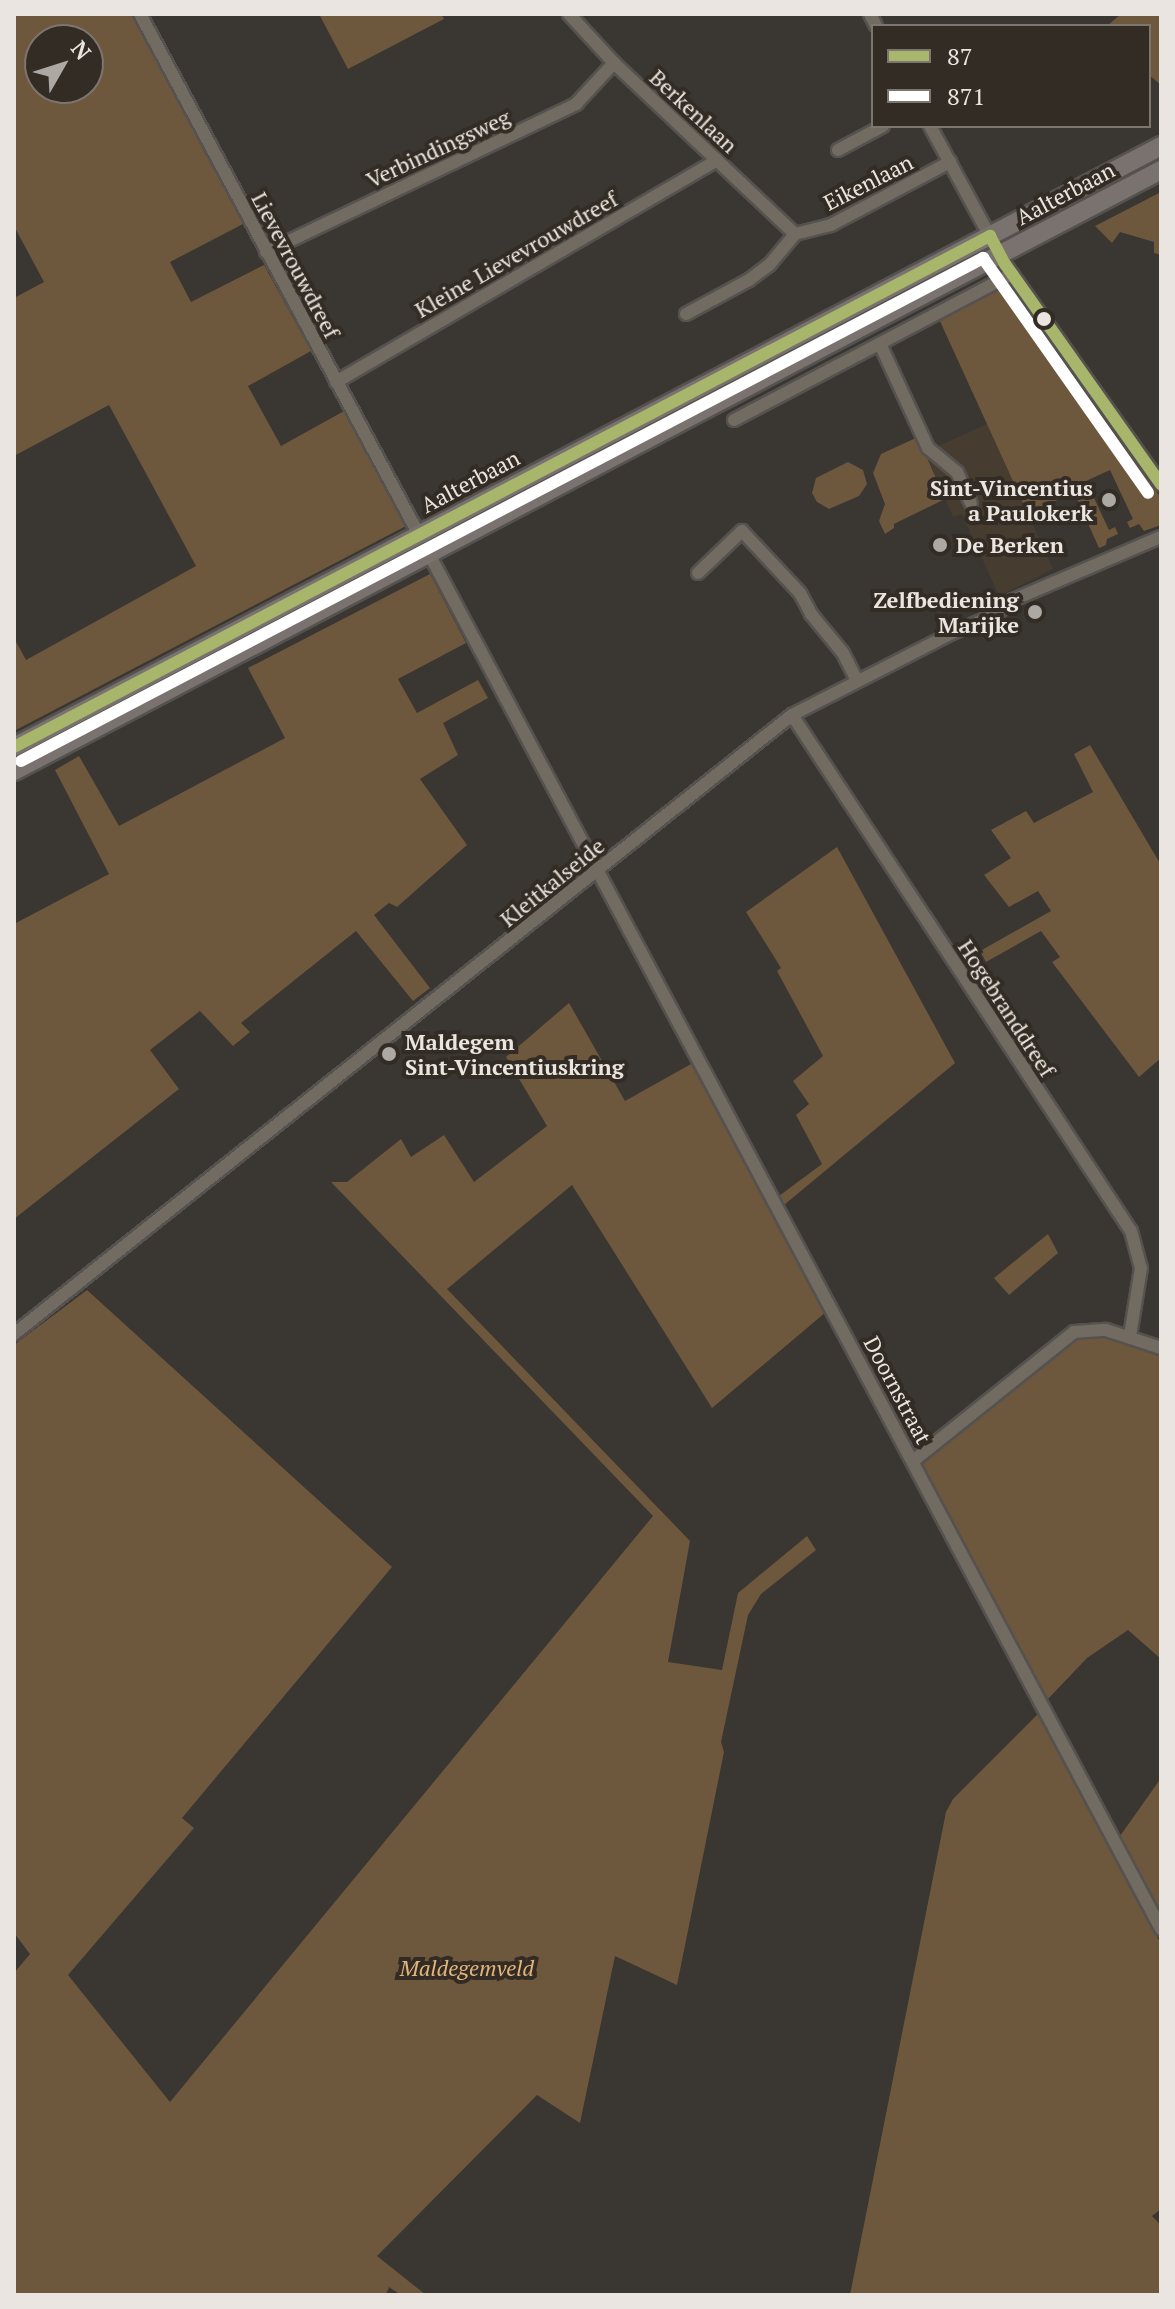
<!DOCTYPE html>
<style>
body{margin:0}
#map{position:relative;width:1175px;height:2309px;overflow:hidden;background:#3a3632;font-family:"PT Serif",serif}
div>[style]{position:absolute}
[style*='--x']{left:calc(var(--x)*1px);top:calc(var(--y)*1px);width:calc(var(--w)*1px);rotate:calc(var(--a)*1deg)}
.built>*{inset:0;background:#473c30}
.green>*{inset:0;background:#6d573d}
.roads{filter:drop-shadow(2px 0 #55524f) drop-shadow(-2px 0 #55524f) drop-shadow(0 2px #55524f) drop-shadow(0 -2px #55524f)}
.minor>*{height:12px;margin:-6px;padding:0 6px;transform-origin:6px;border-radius:6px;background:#726b62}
.highway>*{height:18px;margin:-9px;padding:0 9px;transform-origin:9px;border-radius:9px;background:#79726e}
.bus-1>*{height:12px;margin:-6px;padding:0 6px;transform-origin:6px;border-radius:6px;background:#a8b66b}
.bus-2>*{height:12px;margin:-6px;padding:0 6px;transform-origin:6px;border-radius:6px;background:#fff}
.dots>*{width:22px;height:22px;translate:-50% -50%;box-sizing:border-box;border:4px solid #332c24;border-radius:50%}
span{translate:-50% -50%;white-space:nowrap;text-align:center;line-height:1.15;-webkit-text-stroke:8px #332c24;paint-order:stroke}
.street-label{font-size:22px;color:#eae5e0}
.poi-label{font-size:22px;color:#eae5e0;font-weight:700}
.right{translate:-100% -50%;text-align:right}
.left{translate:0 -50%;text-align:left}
.park-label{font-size:22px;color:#e4b57d;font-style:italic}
.frame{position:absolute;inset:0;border:16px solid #eae5e0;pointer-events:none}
.legend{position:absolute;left:871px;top:24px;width:280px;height:104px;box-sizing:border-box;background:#332c24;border:2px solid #7c766f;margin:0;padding:10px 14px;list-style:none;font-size:24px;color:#eae5e0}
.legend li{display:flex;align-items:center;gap:16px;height:40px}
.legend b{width:40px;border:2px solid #7c766f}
.north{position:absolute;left:24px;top:24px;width:80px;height:80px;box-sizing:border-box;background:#332c24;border:2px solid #7c766f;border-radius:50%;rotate:51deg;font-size:22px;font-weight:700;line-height:32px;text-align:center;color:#eae5e0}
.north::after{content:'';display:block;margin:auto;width:28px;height:36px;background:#aca8a3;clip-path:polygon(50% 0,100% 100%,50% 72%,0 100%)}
</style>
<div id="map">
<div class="built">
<i style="clip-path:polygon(987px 424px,1053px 569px,999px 596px,962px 514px,953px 517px,925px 452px)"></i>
</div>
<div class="green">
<i style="clip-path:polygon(evenodd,14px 14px,131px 14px,243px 224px,170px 262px,191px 302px,264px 265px,311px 351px,248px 386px,281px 446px,344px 411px,406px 526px,14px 731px,14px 638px,26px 660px,196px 566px,109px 405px,14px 456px,14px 298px,44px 282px,14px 226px,14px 14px,40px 40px,88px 40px,88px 88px,40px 88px,40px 40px)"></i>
<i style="clip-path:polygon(319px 14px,441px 14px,444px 19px,348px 69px)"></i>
<i style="clip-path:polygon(1121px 14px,1161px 14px,1161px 85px,1149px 75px,1149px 26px,1107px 26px)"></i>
<i style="clip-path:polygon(1161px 192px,1161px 255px,1154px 253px,1154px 242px,1120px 232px,1112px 243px,1095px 226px)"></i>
<i style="clip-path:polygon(1004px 282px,1161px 498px,1161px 525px,1144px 531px,1139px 524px,1130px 528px,1127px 522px,1133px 519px,1110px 470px,1086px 481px,1109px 530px,1115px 527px,1118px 534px,1107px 539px,1106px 545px,1099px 548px,1074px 492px,1028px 514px,939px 319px)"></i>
<i style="clip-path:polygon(918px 437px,945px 499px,894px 524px,894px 528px,885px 534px,879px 521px,885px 504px,873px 473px,881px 454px)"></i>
<i style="clip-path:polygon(848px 462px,863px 470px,867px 484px,859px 496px,829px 509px,817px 502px,812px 493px,816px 478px)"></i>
<i style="clip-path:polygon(430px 574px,466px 643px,398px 679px,417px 713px,478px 680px,488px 698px,443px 723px,458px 755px,420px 779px,467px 845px,397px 907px,389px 903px,374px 915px,430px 988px,413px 1001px,356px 931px,241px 1023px,250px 1032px,233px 1046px,200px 1011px,150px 1050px,179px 1089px,14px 1219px,14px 924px,109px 874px,55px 770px,79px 756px,119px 826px,285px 738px,248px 668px)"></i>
<i style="clip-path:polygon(1090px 745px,1161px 865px,1161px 1058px,1139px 1077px,1052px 962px,1060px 957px,1041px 931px,986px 962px,980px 951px,1051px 911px,1038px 891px,1009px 907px,984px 875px,1011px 858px,991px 830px,1026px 811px,1034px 823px,1093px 792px,1074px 754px)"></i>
<i style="clip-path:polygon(837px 847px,955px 1063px,784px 1205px,779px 1196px,822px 1164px,796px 1115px,809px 1104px,793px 1081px,823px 1056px,777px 971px,781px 968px,746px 912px)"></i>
<i style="clip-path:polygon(569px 1003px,625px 1101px,691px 1064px,826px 1312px,712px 1408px,572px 1185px,447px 1289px,690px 1541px,668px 1662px,722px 1670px,738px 1593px,807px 1536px,816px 1550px,761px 1594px,748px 1615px,721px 1742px,724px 1752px,677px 1985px,615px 1956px,580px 2123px,537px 2095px,377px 2256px,426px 2295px,401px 2295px,389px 2287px,386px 2295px,14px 2295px,14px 1973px,30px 1954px,14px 1933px,14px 1345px,87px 1290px,392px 1567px,182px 1818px,194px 1828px,68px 1975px,170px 2102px,653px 1516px,331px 1182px,347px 1182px,401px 1139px,411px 1157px,444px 1135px,474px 1182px,547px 1126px,506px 1057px)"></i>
<i style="clip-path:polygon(1048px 1234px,1058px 1253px,1009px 1295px,994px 1278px)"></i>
<i style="clip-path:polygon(1097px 1335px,1161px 1357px,1161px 1659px,1128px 1630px,1087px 1658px,1048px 1699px,922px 1465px,1063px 1345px,1079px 1336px)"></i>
<i style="clip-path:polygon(1038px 1714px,1161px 1944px,1161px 2209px,1152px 2216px,1161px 2225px,1161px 2295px,850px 2295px,946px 1812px,953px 1799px)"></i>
<i style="clip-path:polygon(1161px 1778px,1161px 1914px,1120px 1836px)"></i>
</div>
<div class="roads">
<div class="minor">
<i style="--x:140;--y:14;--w:591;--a:61.83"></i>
<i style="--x:569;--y:14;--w:67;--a:47.4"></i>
<i style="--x:614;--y:63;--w:249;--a:43.4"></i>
<i style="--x:870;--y:14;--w:13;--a:63"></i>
<i style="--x:930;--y:126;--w:157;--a:61.5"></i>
<i style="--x:1005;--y:264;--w:270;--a:54.7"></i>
<i style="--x:838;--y:150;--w:51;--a:-28.1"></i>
<i style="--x:266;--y:252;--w:344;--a:-25.5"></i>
<i style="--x:576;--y:104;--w:56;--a:-47.2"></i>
<i style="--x:686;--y:314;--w:72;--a:-28.4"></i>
<i style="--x:749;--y:280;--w:26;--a:-37"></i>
<i style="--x:770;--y:264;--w:39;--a:-50"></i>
<i style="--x:795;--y:234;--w:37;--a:-14"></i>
<i style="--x:831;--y:225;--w:135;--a:-27.9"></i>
<i style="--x:880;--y:344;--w:115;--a:65.2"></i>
<i style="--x:928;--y:448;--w:38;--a:40"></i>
<i style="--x:957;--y:472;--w:34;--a:66"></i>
<i style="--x:336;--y:382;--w:441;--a:-30.2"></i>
<i style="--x:734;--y:420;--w:314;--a:-27.7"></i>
<i style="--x:429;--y:554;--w:1558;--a:61.97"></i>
<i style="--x:698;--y:573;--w:61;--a:-43.7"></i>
<i style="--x:742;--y:531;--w:85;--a:46.9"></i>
<i style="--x:800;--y:593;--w:24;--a:62"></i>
<i style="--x:811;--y:614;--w:50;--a:50.6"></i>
<i style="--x:843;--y:653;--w:30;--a:63"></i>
<i style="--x:792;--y:715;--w:617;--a:56.7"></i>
<i style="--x:1131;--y:1231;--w:38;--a:75"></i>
<i style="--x:1141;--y:1268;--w:69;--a:99.2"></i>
<i style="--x:14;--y:1334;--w:994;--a:-38.51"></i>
<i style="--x:792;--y:715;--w:180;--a:-27.1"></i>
<i style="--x:952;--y:633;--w:47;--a:-22.7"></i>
<i style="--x:995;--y:615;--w:23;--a:-40"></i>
<i style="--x:1013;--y:600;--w:161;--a:-23.1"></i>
<i style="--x:913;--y:1461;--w:206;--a:-38.7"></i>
<i style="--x:1074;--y:1332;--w:32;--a:-4"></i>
<i style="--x:1106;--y:1330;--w:58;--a:18.1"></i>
</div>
<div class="highway">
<i style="--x:14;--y:747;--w:1295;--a:-27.65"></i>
<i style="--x:14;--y:771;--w:1295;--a:-27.65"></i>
</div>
</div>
<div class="bus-1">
<i style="--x:14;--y:747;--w:1102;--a:-27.64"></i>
<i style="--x:990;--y:236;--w:32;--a:62"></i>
<i style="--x:1005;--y:264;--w:270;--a:54.7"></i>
</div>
<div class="bus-2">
<i style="--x:21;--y:761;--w:1086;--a:-27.6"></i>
<i style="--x:983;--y:258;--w:287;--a:54.9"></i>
</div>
<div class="dots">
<i style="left:1044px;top:319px;background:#eae5e0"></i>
<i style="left:1109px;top:500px;background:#aca8a3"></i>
<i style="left:940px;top:545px;background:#aca8a3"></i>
<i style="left:1035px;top:612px;background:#aca8a3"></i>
<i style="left:389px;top:1054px;background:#aca8a3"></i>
</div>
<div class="street-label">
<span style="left:694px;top:111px;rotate:43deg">Berkenlaan</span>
<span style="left:438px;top:148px;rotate:-25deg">Verbindingsweg</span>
<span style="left:868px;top:182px;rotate:-27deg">Eikenlaan</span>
<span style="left:1065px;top:193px;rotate:-28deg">Aalterbaan</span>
<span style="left:516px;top:254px;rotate:-30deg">Kleine Lievevrouwdreef</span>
<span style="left:296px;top:265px;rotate:62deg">Lievevrouwdreef</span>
<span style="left:470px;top:481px;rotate:-28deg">Aalterbaan</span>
<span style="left:552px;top:882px;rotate:-39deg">Kleitkalseide</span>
<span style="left:1007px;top:1008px;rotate:57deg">Hogebranddreef</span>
<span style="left:898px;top:1390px;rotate:62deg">Doornstraat</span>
</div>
<div class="poi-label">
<span class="right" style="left:1093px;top:500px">Sint-Vincentius<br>a Paulokerk</span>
<span class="left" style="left:956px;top:545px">De Berken</span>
<span class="right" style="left:1019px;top:612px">Zelfbediening<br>Marijke</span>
<span class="left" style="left:405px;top:1054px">Maldegem<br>Sint-Vincentiuskring</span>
</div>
<div class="park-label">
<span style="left:467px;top:1968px">Maldegemveld</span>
</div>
<div class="frame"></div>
<ul class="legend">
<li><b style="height:10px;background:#a8b66b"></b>87</li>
<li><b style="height:10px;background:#fff"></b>871</li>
</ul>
<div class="north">N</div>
</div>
